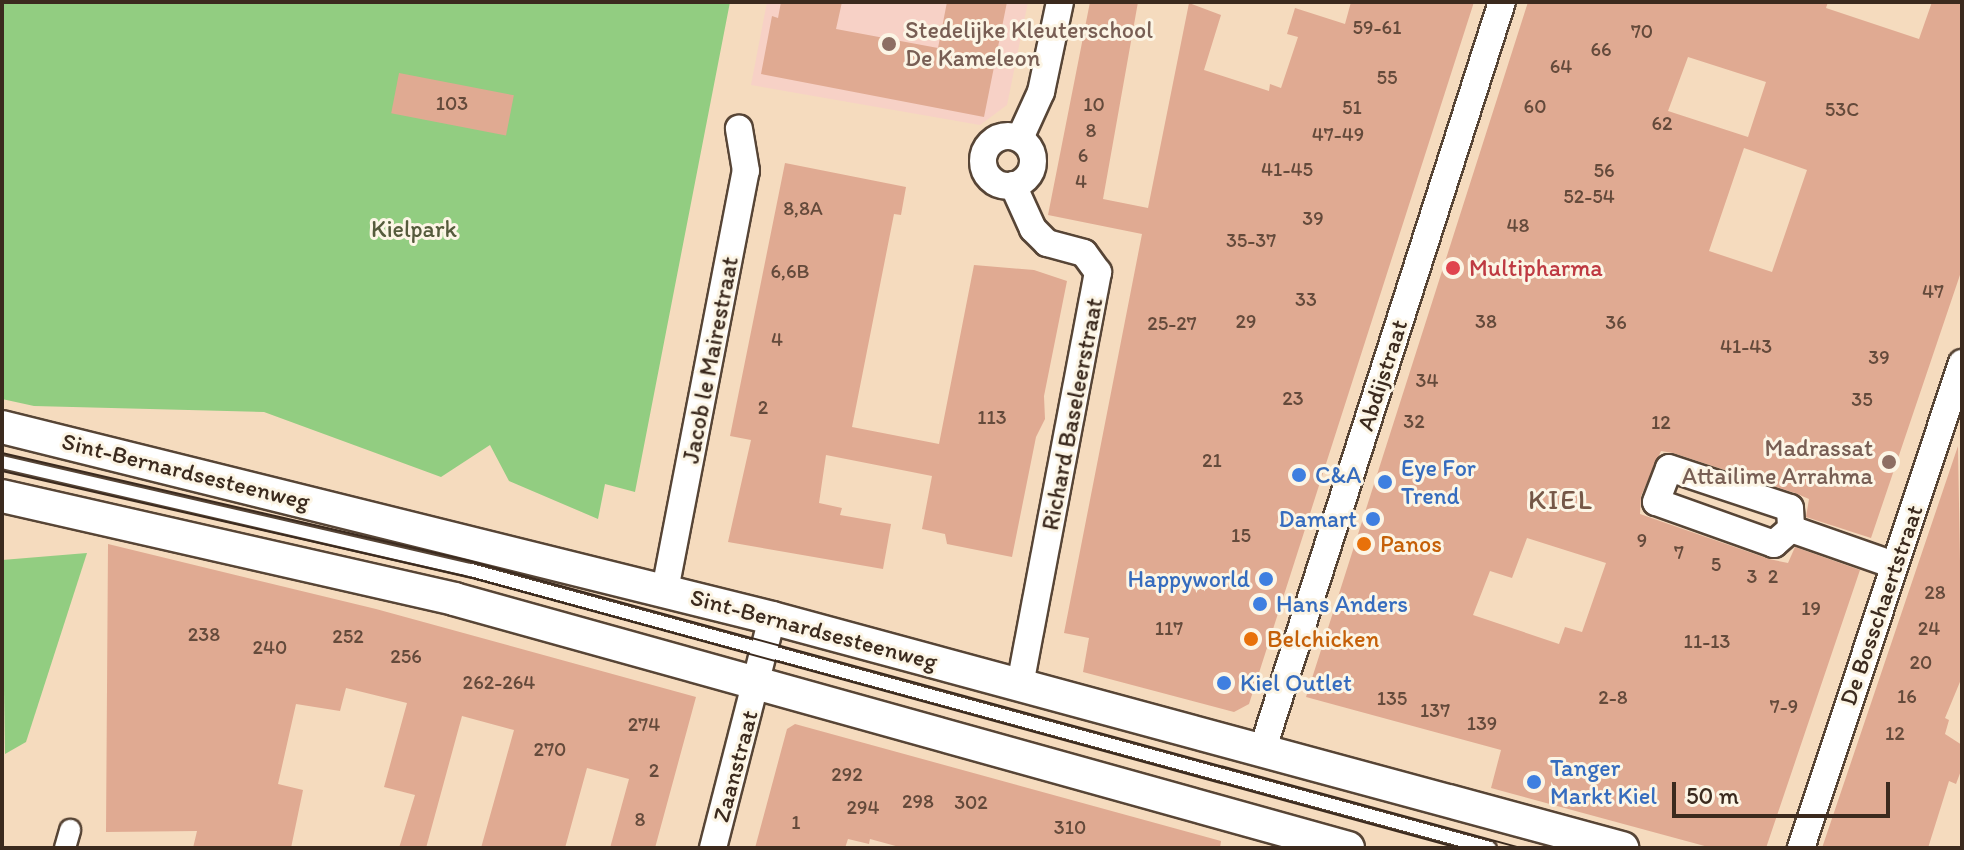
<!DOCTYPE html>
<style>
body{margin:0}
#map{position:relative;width:1964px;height:850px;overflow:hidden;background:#f5dbbe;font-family:Itim,sans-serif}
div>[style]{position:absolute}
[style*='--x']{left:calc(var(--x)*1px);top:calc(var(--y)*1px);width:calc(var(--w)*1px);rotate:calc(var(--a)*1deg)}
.built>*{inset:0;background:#f7d1c6}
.green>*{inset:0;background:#92cd81}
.building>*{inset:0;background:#e0aa92;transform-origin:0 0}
.roads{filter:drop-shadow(2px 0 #574536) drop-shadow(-2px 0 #574536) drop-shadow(0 2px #574536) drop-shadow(0 -2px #574536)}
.service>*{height:12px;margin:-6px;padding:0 6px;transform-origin:6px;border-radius:6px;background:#fff}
.pedestrian>*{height:20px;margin:-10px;padding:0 10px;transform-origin:10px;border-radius:10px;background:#fff}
.minor>*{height:26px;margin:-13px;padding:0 13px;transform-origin:13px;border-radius:13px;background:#fff}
.minor>.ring{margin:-13px;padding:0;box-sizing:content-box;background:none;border:26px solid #fff;border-radius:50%}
.tertiary>*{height:32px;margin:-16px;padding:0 16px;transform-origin:16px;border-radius:16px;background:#fff}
.tram>*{height:2px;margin:-1px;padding:0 1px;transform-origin:1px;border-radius:1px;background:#3b2a1e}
.dots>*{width:22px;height:22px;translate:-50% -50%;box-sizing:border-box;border:4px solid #fcf5e5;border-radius:50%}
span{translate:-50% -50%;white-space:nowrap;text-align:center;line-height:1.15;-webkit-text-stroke:6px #fcf5e5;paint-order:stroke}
.number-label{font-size:20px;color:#644a3b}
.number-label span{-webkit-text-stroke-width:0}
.education-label{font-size:24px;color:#785e54}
.left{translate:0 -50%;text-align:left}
.right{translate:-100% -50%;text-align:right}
.park-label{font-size:24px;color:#555b3c}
.health-label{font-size:24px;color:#be3a42}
.street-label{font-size:24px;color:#3b2a1e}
.shop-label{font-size:24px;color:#366cbe}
.food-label{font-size:24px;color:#c56008}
.quarter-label{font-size:28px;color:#755747;letter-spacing:2px}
.frame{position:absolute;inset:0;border:4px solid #3b2a1e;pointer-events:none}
.scale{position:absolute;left:1672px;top:782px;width:218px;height:36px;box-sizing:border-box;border:4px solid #3b2a1e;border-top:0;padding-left:10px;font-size:24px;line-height:28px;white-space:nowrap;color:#3b2a1e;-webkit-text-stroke:6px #fcf5e5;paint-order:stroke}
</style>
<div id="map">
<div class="built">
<i style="clip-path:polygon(767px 2px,1028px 2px,1007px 105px,980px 125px,751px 85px)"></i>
</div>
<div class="green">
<i style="clip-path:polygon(2px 2px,730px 2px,635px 492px,605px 484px,598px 519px,509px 481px,490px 445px,441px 477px,264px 412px,34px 406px,2px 399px)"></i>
<i style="clip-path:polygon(87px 553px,26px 742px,5px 754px,2px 560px)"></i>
</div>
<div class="building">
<i style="clip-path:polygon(781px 2px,842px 2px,836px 29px,938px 48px,947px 2px,1007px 2px,984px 117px,761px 74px,772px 16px,778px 18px)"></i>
<i style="clip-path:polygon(1090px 2px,1138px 2px,1103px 199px,1148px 208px,1189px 3px,1221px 15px,1204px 70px,1269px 91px,1270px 84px,1281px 88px,1298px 37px,1287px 34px,1295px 8px,1345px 24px,1351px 2px,1474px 2px,1249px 704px,1234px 712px,1083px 672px,1089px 638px,1064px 633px,1142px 234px,1048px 215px)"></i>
<i style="clip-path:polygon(evenodd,1528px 2px,1828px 2px,1826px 8px,1919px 39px,1932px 2px,1962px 2px,1962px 269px,1871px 538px,1806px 517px,1809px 499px,1795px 493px,1673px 453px,1661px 451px,1641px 496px,1640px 514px,1769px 559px,1788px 563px,1795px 547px,1860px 570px,1766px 848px,1712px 848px,1491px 788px,1501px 750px,1306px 697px,1528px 2px,1688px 57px,1766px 82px,1748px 137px,1668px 111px,1688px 57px,1528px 2px,1744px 148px,1807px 170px,1772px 272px,1709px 251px,1744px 148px,1528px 2px,1527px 538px,1606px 563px,1582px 632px,1565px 627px,1559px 644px,1473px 615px,1490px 571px,1512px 578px,1527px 538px)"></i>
<i style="left:399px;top:73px;width:117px;height:41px;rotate:11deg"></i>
<i style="clip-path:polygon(785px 163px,906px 187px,901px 215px,894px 214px,852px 427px,939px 444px,974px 265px,1034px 270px,1067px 281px,1044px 396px,1045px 419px,1036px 437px,1012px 557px,947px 544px,945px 534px,922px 529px,932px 476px,826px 455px,819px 503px,842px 508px,840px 515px,891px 524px,883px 569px,728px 542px,751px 440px,730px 436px)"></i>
<i style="clip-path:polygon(1958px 446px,1962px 677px,1945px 718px,1949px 720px,1945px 734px,1962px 745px,1962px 768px,1956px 784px,1949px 781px,1928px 848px,1822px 848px)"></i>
<i style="clip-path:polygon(108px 544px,376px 609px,696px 697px,655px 848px,610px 848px,629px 779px,587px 768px,565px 848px,481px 848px,514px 730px,462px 716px,426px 848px,399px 848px,415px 795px,384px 787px,407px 703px,346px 688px,340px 711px,296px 704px,278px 784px,303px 790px,291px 848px,193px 848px,197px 831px,106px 832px)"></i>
<i style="clip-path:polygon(795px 724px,1221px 841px,1220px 848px,903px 848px,870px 839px,869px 844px,848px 839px,845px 848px,755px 848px,787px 729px)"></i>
</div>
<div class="roads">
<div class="service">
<i style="--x:2;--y:462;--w:481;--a:13"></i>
<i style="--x:471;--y:570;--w:1056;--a:15.26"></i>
</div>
<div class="pedestrian">
<i style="--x:65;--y:848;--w:19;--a:-74"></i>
</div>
<div class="minor">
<i class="ring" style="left:983px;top:136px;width:24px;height:24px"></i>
<i style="--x:1020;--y:138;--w:51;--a:-65.5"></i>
<i style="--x:1041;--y:92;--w:92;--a:-78.1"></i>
<i style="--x:1013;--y:185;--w:48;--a:65.6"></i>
<i style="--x:1033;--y:229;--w:20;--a:45"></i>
<i style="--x:1047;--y:243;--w:38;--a:15"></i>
<i style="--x:1084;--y:253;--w:24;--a:54"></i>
<i style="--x:1098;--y:272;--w:418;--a:100.7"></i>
<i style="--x:1669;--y:468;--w:127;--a:18.3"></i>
<i style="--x:1790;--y:508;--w:21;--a:87"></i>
<i style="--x:1791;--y:529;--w:23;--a:139"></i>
<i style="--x:1774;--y:544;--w:125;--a:-160.4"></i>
<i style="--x:1656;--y:502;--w:36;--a:-69"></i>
<i style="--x:1791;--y:529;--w:109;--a:19.3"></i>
<i style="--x:665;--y:590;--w:427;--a:-79.1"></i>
<i style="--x:746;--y:171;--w:43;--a:-99.5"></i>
<i style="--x:1263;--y:748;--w:783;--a:-72.24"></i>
<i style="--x:713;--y:848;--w:237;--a:-75.6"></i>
<i style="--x:1801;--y:848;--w:511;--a:-71.64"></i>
</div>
<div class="tertiary">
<i style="--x:2;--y:427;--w:793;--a:13.93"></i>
<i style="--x:772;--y:618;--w:881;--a:15.14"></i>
<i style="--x:2;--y:496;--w:464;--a:12.8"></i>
<i style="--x:454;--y:599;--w:928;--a:15.56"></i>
</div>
</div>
<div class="tram">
<i style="--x:2;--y:453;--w:476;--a:13"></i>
<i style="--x:466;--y:560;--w:1094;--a:15.27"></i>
<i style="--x:2;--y:471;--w:471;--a:12.8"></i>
<i style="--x:461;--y:575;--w:1034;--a:15.31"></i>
</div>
<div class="dots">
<i style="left:889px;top:44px;background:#8d6e63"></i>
<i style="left:1453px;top:268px;background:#e0444e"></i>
<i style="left:1889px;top:462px;background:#8d6e63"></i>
<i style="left:1299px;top:475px;background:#3f7fe0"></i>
<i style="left:1385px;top:482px;background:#3f7fe0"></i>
<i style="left:1373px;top:519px;background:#3f7fe0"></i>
<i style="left:1364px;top:544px;background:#e8710a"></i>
<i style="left:1266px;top:579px;background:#3f7fe0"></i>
<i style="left:1260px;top:604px;background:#3f7fe0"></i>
<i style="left:1251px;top:639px;background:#e8710a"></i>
<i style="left:1224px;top:683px;background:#3f7fe0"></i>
<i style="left:1534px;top:782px;background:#3f7fe0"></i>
</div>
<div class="number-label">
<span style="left:1377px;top:27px">59-61</span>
<span style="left:1642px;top:31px">70</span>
<span style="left:1601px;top:49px">66</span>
<span style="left:1561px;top:66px">64</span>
<span style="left:1387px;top:77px">55</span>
<span style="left:452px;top:103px">103</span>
<span style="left:1094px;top:104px">10</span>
<span style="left:1535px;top:106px">60</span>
<span style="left:1352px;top:107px">51</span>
<span style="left:1842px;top:109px">53C</span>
<span style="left:1662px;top:123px">62</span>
<span style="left:1091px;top:130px">8</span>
<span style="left:1338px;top:134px">47-49</span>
<span style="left:1083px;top:155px">6</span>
<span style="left:1287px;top:169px">41-45</span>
<span style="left:1604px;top:170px">56</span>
<span style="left:1081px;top:181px">4</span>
<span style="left:1589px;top:196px">52-54</span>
<span style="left:803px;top:208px">8,8A</span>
<span style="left:1313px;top:218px">39</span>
<span style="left:1518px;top:225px">48</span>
<span style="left:1251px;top:240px">35-37</span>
<span style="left:790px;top:271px">6,6B</span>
<span style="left:1933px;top:291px">47</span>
<span style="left:1306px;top:299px">33</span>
<span style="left:1246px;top:321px">29</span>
<span style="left:1486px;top:321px">38</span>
<span style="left:1616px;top:322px">36</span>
<span style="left:1172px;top:323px">25-27</span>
<span style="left:777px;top:339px">4</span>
<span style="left:1746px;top:346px">41-43</span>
<span style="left:1879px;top:357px">39</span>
<span style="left:1427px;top:380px">34</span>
<span style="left:1293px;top:398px">23</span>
<span style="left:1862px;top:399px">35</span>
<span style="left:763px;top:407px">2</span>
<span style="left:992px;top:417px">113</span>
<span style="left:1414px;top:421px">32</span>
<span style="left:1661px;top:422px">12</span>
<span style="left:1212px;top:460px">21</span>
<span style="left:1241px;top:535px">15</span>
<span style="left:1642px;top:540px">9</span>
<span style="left:1679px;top:552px">7</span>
<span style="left:1716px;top:564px">5</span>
<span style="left:1752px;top:576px">3</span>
<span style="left:1773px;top:576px">2</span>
<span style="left:1935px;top:592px">28</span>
<span style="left:1811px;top:608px">19</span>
<span style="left:1169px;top:628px">117</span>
<span style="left:1929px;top:628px">24</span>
<span style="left:204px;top:634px">238</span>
<span style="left:348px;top:636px">252</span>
<span style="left:1707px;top:641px">11-13</span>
<span style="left:270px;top:647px">240</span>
<span style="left:406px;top:656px">256</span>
<span style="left:1921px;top:662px">20</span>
<span style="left:499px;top:682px">262-264</span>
<span style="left:1907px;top:696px">16</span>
<span style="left:1613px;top:697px">2-8</span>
<span style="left:1392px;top:698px">135</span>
<span style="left:1784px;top:706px">7-9</span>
<span style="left:1435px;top:710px">137</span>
<span style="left:1482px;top:723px">139</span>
<span style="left:644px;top:724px">274</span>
<span style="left:1895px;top:733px">12</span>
<span style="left:550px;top:749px">270</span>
<span style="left:654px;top:770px">2</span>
<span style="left:847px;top:774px">292</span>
<span style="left:918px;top:801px">298</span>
<span style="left:971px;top:802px">302</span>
<span style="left:863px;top:807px">294</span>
<span style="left:640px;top:819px">8</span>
<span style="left:796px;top:822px">1</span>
<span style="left:1070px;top:827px">310</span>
</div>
<div class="education-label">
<span class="left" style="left:905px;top:44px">Stedelijke Kleuterschool<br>De Kameleon</span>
<span class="right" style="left:1873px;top:462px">Madrassat<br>Attailime Arrahma</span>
</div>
<div class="park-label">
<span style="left:414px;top:229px">Kielpark</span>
</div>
<div class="health-label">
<span class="left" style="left:1469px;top:268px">Multipharma</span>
</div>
<div class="street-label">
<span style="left:710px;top:360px;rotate:-79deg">Jacob le Mairestraat</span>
<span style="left:1382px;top:375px;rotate:-72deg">Abdijstraat</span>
<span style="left:1072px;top:414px;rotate:-79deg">Richard Baseleerstraat</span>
<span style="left:186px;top:471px;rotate:14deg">Sint-Bernardsesteenweg</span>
<span style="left:1881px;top:605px;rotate:-71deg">De Bosschaertstraat</span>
<span style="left:814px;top:629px;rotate:15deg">Sint-Bernardsesteenweg</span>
<span style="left:735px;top:766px;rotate:-75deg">Zaanstraat</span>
</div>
<div class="shop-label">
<span class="left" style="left:1401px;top:482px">Eye For<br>Trend</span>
<span class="left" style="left:1315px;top:475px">C&amp;A</span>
<span class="right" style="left:1357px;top:519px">Damart</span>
<span class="right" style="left:1250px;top:579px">Happyworld</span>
<span class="left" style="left:1276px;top:604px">Hans Anders</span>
<span class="left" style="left:1240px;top:683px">Kiel Outlet</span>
<span class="left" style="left:1550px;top:782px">Tanger<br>Markt Kiel</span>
</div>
<div class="food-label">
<span class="left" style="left:1380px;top:544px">Panos</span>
<span class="left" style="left:1267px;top:639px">Belchicken</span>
</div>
<div class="quarter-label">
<span style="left:1561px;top:499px">KIEL</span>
</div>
<div class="frame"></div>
<div class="scale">50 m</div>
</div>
